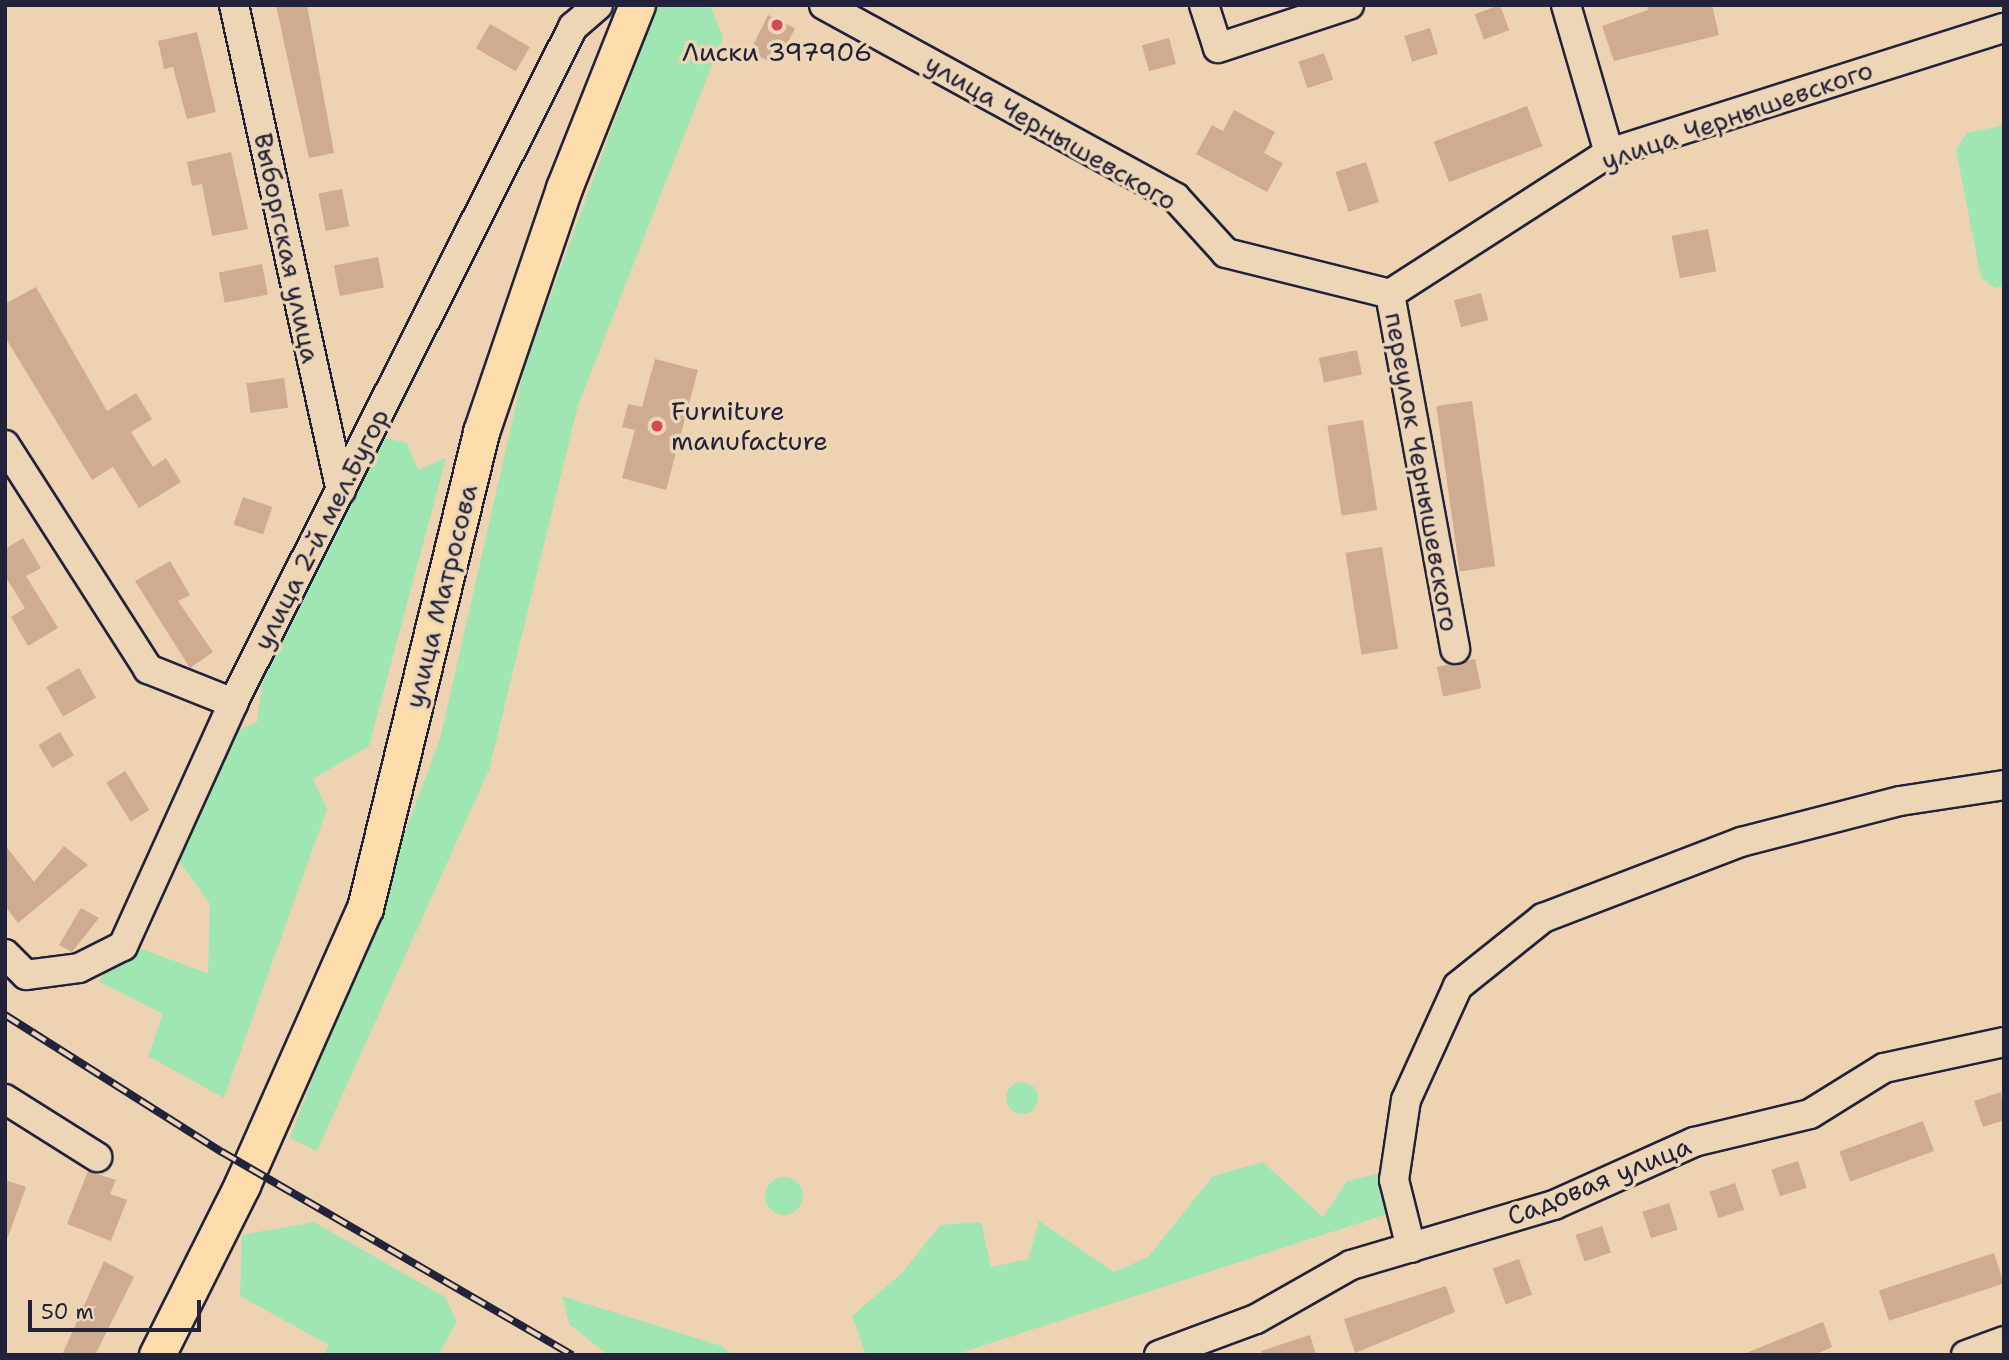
<!DOCTYPE html>
<meta charset="utf-8">
<style>
body{margin:0}
#map{position:relative;width:2009px;height:1360px;overflow:hidden;background:#eed3b2;font-family:"Shantell Sans",sans-serif}
div>[style]{position:absolute}
[style*='--x']{left:calc(var(--x)*1px);top:calc(var(--y)*1px);width:calc(var(--w)*1px);rotate:calc(var(--a)*1deg)}
.green>*{inset:0;background:#a0e6b3}
.round{border-radius:50%}
.building>*{inset:0;background:#ceab91;transform-origin:0 0}
.roads{filter:drop-shadow(2px 0 #22223b) drop-shadow(-2px 0 #22223b) drop-shadow(0 2px #22223b) drop-shadow(0 -2px #22223b)}
.minor>*{height:28px;margin:-14px;padding:0 14px;transform-origin:14px;border-radius:14px;background:#edd6b6}
.major>*{height:35px;margin:-17.5px;padding:0 17.5px;transform-origin:17.5px;border-radius:17.5px;background:#fddcac}
.rail>*{height:8px;margin-top:-4px;transform-origin:0;background:repeating-linear-gradient(90deg,#edd6b6 0 16px,#22223b 0 32px);box-sizing:border-box;border-block:2px solid #22223b}
.dots>*{width:19px;height:19px;translate:-50% -50%;box-sizing:border-box;border:4px solid #edd6b6;border-radius:50%}
span{translate:-50% -50%;white-space:nowrap;text-align:center;line-height:1.15;-webkit-text-stroke:7px #edd6b6;paint-order:stroke}
.poi-label{font-size:26px;color:#22223b}
.left{translate:0 -50%;text-align:left}
.street-label{font-size:26px;color:#22223b}
.frame{position:absolute;inset:0;border:7px solid #22223b;pointer-events:none}
.scale{position:absolute;left:28px;top:1300px;width:173px;height:32px;box-sizing:border-box;border:4px solid #22223b;border-top:0;padding-left:9px;font-size:21px;line-height:24px;white-space:nowrap;color:#22223b;-webkit-text-stroke:5px #edd6b6;paint-order:stroke}
</style>
<div id="map">
<div class="green">
<i style="clip-path:polygon(657px 5px,710px 5px,723px 37px,578px 405px,489px 770px,317px 1151px,290px 1138px,440px 739px,525px 365px)"></i>
<i style="clip-path:polygon(2004px 125px,2004px 286px,1995px 288px,1981px 278px,1956px 150px,1967px 133px)"></i>
<i style="clip-path:polygon(382px 437px,407px 443px,418px 470px,446px 458px,369px 746px,313px 779px,327px 809px,224px 1098px,148px 1056px,163px 1014px,98px 981px,130px 945px,208px 973px,210px 904px,174px 854px,193px 750px,257px 722px,265px 663px)"></i>
<i class="round" style="left:1006px;top:1082px;width:32px;height:32px"></i>
<i style="clip-path:polygon(1263px 1162px,1323px 1217px,1347px 1181px,1383px 1173px,1387px 1214px,954px 1355px,866px 1355px,852px 1316px,902px 1273px,940px 1225px,981px 1222px,991px 1267px,1028px 1259px,1039px 1221px,1114px 1272px,1148px 1257px,1213px 1176px)"></i>
<i class="round" style="left:765px;top:1177px;width:38px;height:38px"></i>
<i style="clip-path:polygon(314px 1222px,445px 1297px,457px 1322px,438px 1355px,323px 1355px,329px 1345px,240px 1296px,242px 1235px)"></i>
<i style="clip-path:polygon(562px 1296px,722px 1346px,732px 1355px,608px 1355px,569px 1324px)"></i>
</div>
<div class="building">
<i style="clip-path:polygon(276px 5px,307px 5px,334px 153px,309px 158px)"></i>
<i style="left:1500px;top:5px;width:27px;height:27px;rotate:70deg"></i>
<i style="clip-path:polygon(1647px 5px,1712px 5px,1719px 35px,1614px 61px,1602px 26px,1648px 10px)"></i>
<i style="left:768px;top:15px;width:30px;height:41px;rotate:26deg"></i>
<i style="left:490px;top:24px;width:46px;height:28px;rotate:30deg"></i>
<i style="left:1430px;top:28px;width:27px;height:27px;rotate:73deg"></i>
<i style="clip-path:polygon(197px 32px,216px 112px,187px 119px,173px 67px,164px 69px,158px 41px)"></i>
<i style="left:1169px;top:38px;width:27px;height:28px;rotate:75deg"></i>
<i style="left:1324px;top:53px;width:28px;height:27px;rotate:71deg"></i>
<i style="left:1527px;top:106px;width:43px;height:100px;rotate:69deg"></i>
<i style="clip-path:polygon(1234px 110px,1275px 132px,1264px 153px,1283px 163px,1267px 192px,1196px 154px,1212px 125px,1223px 131px)"></i>
<i style="clip-path:polygon(231px 152px,248px 229px,212px 236px,202px 184px,192px 186px,187px 162px)"></i>
<i style="left:1366px;top:162px;width:42px;height:32px;rotate:72deg"></i>
<i style="left:342px;top:189px;width:38px;height:24px;rotate:79deg"></i>
<i style="left:1708px;top:229px;width:43px;height:37px;rotate:79deg"></i>
<i style="left:378px;top:257px;width:31px;height:45px;rotate:79deg"></i>
<i style="left:262px;top:264px;width:31px;height:44px;rotate:79deg"></i>
<i style="clip-path:polygon(36px 287px,107px 411px,136px 393px,152px 419px,131px 432px,153px 467px,166px 458px,181px 482px,139px 508px,113px 467px,92px 480px,5px 337px,5px 304px)"></i>
<i style="left:1481px;top:293px;width:28px;height:28px;rotate:75deg"></i>
<i style="left:1357px;top:350px;width:25px;height:39px;rotate:78deg"></i>
<i style="clip-path:polygon(655px 359px,698px 370px,666px 490px,622px 478px,635px 430px,622px 427px,628px 404px,642px 407px)"></i>
<i style="left:284px;top:378px;width:30px;height:38px;rotate:82deg"></i>
<i style="left:1472px;top:401px;width:167px;height:36px;rotate:82deg"></i>
<i style="left:1363px;top:420px;width:91px;height:36px;rotate:81deg"></i>
<i style="left:243px;top:497px;width:31px;height:29px;rotate:19deg"></i>
<i style="clip-path:polygon(23px 538px,41px 568px,26px 576px,58px 628px,28px 646px,11px 617px,25px 608px,5px 576px,5px 549px)"></i>
<i style="left:1382px;top:547px;width:103px;height:37px;rotate:81deg"></i>
<i style="clip-path:polygon(170px 561px,190px 595px,178px 601px,213px 652px,190px 668px,135px 581px)"></i>
<i style="left:1475px;top:659px;width:30px;height:39px;rotate:78deg"></i>
<i style="left:79px;top:668px;width:34px;height:38px;rotate:60deg"></i>
<i style="left:60px;top:732px;width:27px;height:25px;rotate:59deg"></i>
<i style="left:125px;top:771px;width:46px;height:22px;rotate:58deg"></i>
<i style="clip-path:polygon(5px 845px,34px 882px,64px 846px,88px 865px,18px 923px,5px 906px)"></i>
<i style="clip-path:polygon(81px 908px,99px 918px,72px 952px,59px 945px)"></i>
<i style="clip-path:polygon(2001px 1092px,2004px 1120px,1983px 1127px,1974px 1101px)"></i>
<i style="left:1923px;top:1121px;width:32px;height:89px;rotate:70deg"></i>
<i style="left:1798px;top:1161px;width:28px;height:28px;rotate:72deg"></i>
<i style="clip-path:polygon(88px 1171px,116px 1180px,110px 1194px,127px 1200px,111px 1241px,67px 1224px)"></i>
<i style="clip-path:polygon(5px 1180px,26px 1187px,8px 1237px,5px 1236px)"></i>
<i style="left:1735px;top:1183px;width:28px;height:27px;rotate:71deg"></i>
<i style="left:1669px;top:1203px;width:28px;height:28px;rotate:72deg"></i>
<i style="left:1602px;top:1226px;width:28px;height:28px;rotate:71deg"></i>
<i style="left:1994px;top:1253px;width:32px;height:121px;rotate:72deg"></i>
<i style="left:1519px;top:1259px;width:38px;height:28px;rotate:70deg"></i>
<i style="clip-path:polygon(104px 1261px,134px 1277px,95px 1355px,62px 1355px)"></i>
<i style="clip-path:polygon(1446px 1286px,1455px 1312px,1355px 1353px,1344px 1319px)"></i>
<i style="clip-path:polygon(1823px 1322px,1832px 1347px,1814px 1355px,1741px 1355px)"></i>
<i style="clip-path:polygon(1310px 1335px,1316px 1355px,1262px 1355px,1261px 1351px)"></i>
</div>
<div class="roads">
<div class="minor">
<i style="--x:234;--y:5;--w:497;--a:77.6"></i>
<i style="--x:824;--y:5;--w:401;--a:28.7"></i>
<i style="--x:1176;--y:198;--w:74;--a:47.7"></i>
<i style="--x:1226;--y:253;--w:169;--a:14"></i>
<i style="--x:1390;--y:294;--w:260;--a:-32.8"></i>
<i style="--x:1609;--y:153;--w:414;--a:-17.6"></i>
<i style="--x:1204;--y:5;--w:45;--a:72"></i>
<i style="--x:1218;--y:48;--w:138;--a:-18.2"></i>
<i style="--x:1566;--y:5;--w:154;--a:73.8"></i>
<i style="--x:1390;--y:294;--w:361;--a:79.6"></i>
<i style="--x:5;--y:445;--w:266;--a:57.4"></i>
<i style="--x:148;--y:669;--w:92;--a:21.8"></i>
<i style="--x:5;--y:954;--w:30;--a:45"></i>
<i style="--x:26;--y:975;--w:53;--a:-7.5"></i>
<i style="--x:79;--y:968;--w:49;--a:-26.6"></i>
<i style="--x:123;--y:946;--w:267;--a:-65.6"></i>
<i style="--x:233;--y:703;--w:757;--a:-63.3"></i>
<i style="--x:573;--y:27;--w:33;--a:-41"></i>
<i style="--x:5;--y:1099;--w:109;--a:32.2"></i>
<i style="--x:1411;--y:1248;--w:70;--a:-104"></i>
<i style="--x:1394;--y:1180;--w:81;--a:-81.5"></i>
<i style="--x:1406;--y:1100;--w:125;--a:-65.5"></i>
<i style="--x:1458;--y:986;--w:109;--a:-38.7"></i>
<i style="--x:1543;--y:918;--w:212;--a:-21"></i>
<i style="--x:1741;--y:842;--w:164;--a:-14.5"></i>
<i style="--x:1900;--y:801;--w:105;--a:-8.7"></i>
<i style="--x:1159;--y:1355;--w:103;--a:-20.4"></i>
<i style="--x:1256;--y:1319;--w:109;--a:-29.6"></i>
<i style="--x:1351;--y:1265;--w:212;--a:-16.5"></i>
<i style="--x:1554;--y:1205;--w:154;--a:-24.2"></i>
<i style="--x:1694;--y:1142;--w:119;--a:-13.6"></i>
<i style="--x:1810;--y:1114;--w:87;--a:-31.9"></i>
<i style="--x:1884;--y:1068;--w:123;--a:-12.2"></i>
<i style="--x:1966;--y:1355;--w:40;--a:-20.2"></i>
</div>
<div class="major">
<i style="--x:157;--y:1355;--w:190;--a:-63.4"></i>
<i style="--x:242;--y:1185;--w:303;--a:-66.1"></i>
<i style="--x:365;--y:908;--w:490;--a:-76.3"></i>
<i style="--x:481;--y:432;--w:258;--a:-71.2"></i>
<i style="--x:564;--y:188;--w:197;--a:-68.3"></i>
</div>
</div>
<div class="rail">
<i style="--x:5;--y:1015;--w:257;--a:32.3"></i>
<i style="--x:222;--y:1152;--w:405;--a:30.1"></i>
</div>
<div class="dots">
<i style="left:777px;top:25px;background:#d1495b"></i>
<i style="left:657px;top:426px;background:#d1495b"></i>
</div>
<div class="poi-label">
<span style="left:777px;top:52px">Лиски 397906</span>
<span class="left" style="left:671px;top:426px">Furniture<br>manufacture</span>
</div>
<div class="street-label">
<span style="left:1737px;top:115px;rotate:-19deg">улица Чернышевского</span>
<span style="left:1051px;top:132px;rotate:30deg">улица Чернышевского</span>
<span style="left:287px;top:248px;rotate:78deg">Выборгская улица</span>
<span style="left:1422px;top:472px;rotate:80deg">переулок Чернышевского</span>
<span style="left:321px;top:529px;rotate:-63deg">улица 2-й мел.Бугор</span>
<span style="left:441px;top:596px;rotate:-76deg">улица Матросова</span>
<span style="left:1599px;top:1181px;rotate:-22deg">Садовая улица</span>
</div>
<div class="frame"></div>
<div class="scale">50 m</div>
</div>
